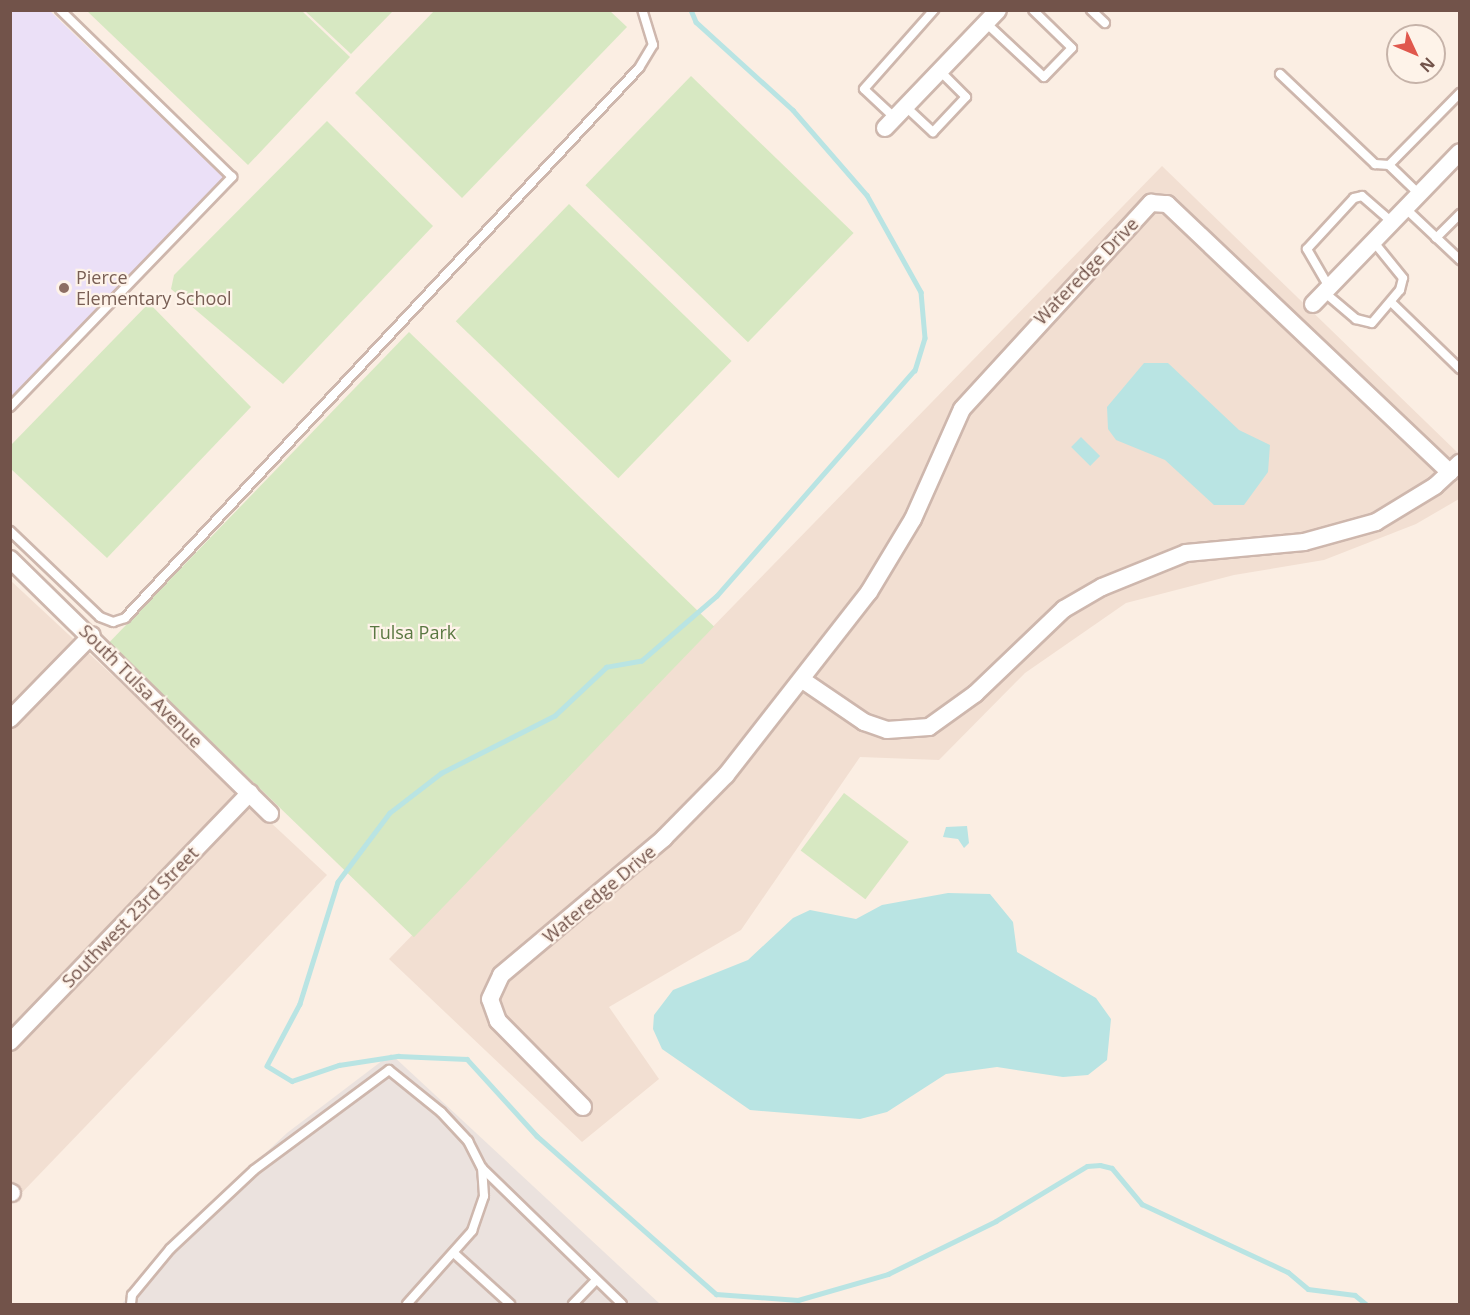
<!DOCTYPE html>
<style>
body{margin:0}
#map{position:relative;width:1470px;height:1315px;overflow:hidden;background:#fbeee3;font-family:"Open Sans",sans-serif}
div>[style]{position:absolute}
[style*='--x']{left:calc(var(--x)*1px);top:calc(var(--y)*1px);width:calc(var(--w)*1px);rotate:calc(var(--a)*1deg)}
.residential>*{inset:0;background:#f2dfd2}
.industrial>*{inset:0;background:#ebe2de}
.education>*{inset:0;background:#ebe0f7}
.green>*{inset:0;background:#d7e8c2;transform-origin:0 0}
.water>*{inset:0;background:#b9e4e3;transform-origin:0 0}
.stream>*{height:4.5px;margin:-2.25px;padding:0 2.25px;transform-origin:2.25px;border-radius:2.25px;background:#b9e4e3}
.roads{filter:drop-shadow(2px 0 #ceb7ad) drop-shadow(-2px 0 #ceb7ad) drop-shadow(0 2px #ceb7ad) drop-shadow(0 -2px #ceb7ad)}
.service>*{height:8px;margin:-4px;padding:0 4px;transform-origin:4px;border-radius:4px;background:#fff}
.minor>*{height:16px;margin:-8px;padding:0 8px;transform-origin:8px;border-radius:8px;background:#fff}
.dots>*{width:16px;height:16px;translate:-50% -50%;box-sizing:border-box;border:3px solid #fef3e9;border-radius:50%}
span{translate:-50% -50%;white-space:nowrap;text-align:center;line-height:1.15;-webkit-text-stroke:4.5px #fef3e9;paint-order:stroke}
.street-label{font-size:18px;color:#72534a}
.education-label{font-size:18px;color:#785e54}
.left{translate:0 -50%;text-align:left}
.park-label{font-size:18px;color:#5a7842}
.frame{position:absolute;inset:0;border:12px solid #72534a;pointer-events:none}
.north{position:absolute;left:1386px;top:24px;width:60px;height:60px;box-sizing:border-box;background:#fef3e9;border:2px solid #c6b3a9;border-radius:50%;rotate:134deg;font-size:16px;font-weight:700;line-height:24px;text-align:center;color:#72534a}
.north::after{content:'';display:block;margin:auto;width:21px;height:27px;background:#e0584d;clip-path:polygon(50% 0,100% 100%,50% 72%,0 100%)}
</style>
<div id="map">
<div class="residential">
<i style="clip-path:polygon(1162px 166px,1459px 454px,1459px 499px,1416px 524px,1324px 560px,1234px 575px,1126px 603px,1025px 673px,939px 760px,860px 757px,741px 930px,609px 1007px,659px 1079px,582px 1142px,389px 959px)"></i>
<i style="clip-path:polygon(10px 580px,327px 875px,11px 1204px,10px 1204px)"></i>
</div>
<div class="industrial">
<i style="clip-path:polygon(391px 1054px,660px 1304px,122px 1304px,168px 1244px,287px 1133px)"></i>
</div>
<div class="education">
<i style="clip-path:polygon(11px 10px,50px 11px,224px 178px,11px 399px)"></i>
</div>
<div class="green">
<i style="clip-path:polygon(87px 11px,302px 11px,350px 57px,248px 165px)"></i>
<i style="clip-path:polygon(305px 11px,393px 11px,351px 54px)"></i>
<i style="clip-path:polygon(434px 11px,610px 11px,627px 27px,462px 198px,355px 93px)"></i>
<i style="left:691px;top:76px;width:226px;height:152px;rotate:44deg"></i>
<i style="clip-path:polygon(327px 121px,433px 226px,283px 384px,171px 289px,174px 275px)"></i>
<i style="left:569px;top:204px;width:226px;height:163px;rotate:44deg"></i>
<i style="clip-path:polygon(149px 303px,251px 407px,107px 558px,11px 469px,11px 445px)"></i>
<i style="left:409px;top:332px;width:424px;height:432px;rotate:44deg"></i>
<i style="left:844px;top:793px;width:81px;height:72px;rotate:37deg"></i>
</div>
<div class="water">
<i style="clip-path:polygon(1144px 363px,1168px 363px,1239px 430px,1270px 445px,1268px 472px,1244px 505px,1214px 505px,1165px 460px,1116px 440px,1108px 429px,1107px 407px)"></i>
<i style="left:1081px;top:437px;width:27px;height:14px;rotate:45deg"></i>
<i style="clip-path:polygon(967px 826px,969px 843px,964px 848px,958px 839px,943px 837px,946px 827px)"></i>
<i style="clip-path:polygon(948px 893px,990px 894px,1013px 922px,1017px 952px,1096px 998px,1111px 1019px,1107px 1060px,1088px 1075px,1063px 1077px,997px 1067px,946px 1074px,887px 1112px,860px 1119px,750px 1110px,662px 1049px,653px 1029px,654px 1015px,673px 990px,748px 960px,793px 918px,810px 910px,856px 919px,882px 905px)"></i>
</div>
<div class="stream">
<i style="--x:691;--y:10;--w:13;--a:67"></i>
<i style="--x:696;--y:22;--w:131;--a:42.2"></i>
<i style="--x:793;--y:110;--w:113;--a:49"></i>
<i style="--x:867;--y:195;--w:111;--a:60.9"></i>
<i style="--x:921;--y:292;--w:46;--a:85"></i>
<i style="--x:925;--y:338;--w:34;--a:107"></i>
<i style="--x:915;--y:370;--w:300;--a:131.2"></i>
<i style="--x:717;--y:596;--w:99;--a:139.1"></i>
<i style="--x:642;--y:661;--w:36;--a:170"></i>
<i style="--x:607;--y:667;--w:71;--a:136.7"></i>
<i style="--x:555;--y:716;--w:127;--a:153.2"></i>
<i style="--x:442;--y:773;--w:66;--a:142.4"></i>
<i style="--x:390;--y:813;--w:86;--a:127"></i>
<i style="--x:338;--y:882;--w:128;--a:107.3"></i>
<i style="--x:300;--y:1004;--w:70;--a:118"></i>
<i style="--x:267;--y:1066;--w:29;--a:31"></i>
<i style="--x:292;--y:1081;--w:50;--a:-18.8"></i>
<i style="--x:339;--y:1065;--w:60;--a:-8.7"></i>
<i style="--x:398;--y:1056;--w:69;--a:2.5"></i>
<i style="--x:467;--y:1059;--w:104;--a:47.7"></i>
<i style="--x:537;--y:1136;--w:239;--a:41.4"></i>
<i style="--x:716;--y:1294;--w:82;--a:4.2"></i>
<i style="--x:798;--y:1300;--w:94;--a:-16.1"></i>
<i style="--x:888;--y:1274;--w:120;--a:-26.1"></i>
<i style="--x:996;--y:1221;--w:106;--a:-31.1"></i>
<i style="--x:1087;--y:1166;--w:13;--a:-4"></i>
<i style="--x:1100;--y:1165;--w:12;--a:14"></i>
<i style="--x:1112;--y:1168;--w:47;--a:50.2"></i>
<i style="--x:1142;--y:1204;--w:161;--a:25"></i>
<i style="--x:1288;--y:1272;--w:26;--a:40"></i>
<i style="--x:1308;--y:1289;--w:47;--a:7.3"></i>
<i style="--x:1355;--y:1295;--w:14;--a:39"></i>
</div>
<div class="roads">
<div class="service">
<i style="--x:1091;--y:10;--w:19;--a:43"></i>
<i style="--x:986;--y:23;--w:79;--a:43"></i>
<i style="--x:1044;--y:77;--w:40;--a:-46"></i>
<i style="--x:1072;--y:48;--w:54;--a:-135.7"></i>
<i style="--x:1280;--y:74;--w:131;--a:43.5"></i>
<i style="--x:1375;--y:164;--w:14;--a:4"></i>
<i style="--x:1389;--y:165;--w:101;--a:-45.4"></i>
<i style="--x:906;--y:107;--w:37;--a:43"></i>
<i style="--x:933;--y:132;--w:48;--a:-46.7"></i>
<i style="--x:966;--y:97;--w:37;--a:-135"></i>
<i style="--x:895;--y:118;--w:42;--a:-136.9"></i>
<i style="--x:864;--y:89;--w:106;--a:-48.5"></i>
<i style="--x:1389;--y:165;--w:42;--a:44"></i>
<i style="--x:1405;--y:208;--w:76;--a:43.4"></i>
<i style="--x:1436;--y:238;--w:34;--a:-45"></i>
<i style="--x:1329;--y:287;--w:44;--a:-120.1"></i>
<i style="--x:1307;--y:249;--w:69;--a:-47.3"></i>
<i style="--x:1354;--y:198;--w:8;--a:-14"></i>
<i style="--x:1362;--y:196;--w:40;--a:41"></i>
<i style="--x:1324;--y:292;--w:42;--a:40.2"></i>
<i style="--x:1356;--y:319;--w:16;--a:14"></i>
<i style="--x:1372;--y:323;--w:43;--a:-49.7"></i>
<i style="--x:1400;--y:290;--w:12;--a:-76"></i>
<i style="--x:1403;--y:278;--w:48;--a:-129"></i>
<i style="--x:1391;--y:302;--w:96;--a:44.2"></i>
<i style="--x:10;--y:407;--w:320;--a:-46"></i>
<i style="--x:232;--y:177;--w:240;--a:-135.8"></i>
<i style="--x:10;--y:531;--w:124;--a:43.7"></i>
<i style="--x:100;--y:617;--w:14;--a:21"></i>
<i style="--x:113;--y:622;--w:13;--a:-18"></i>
<i style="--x:125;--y:618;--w:753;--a:-46.94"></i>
<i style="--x:639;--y:68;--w:27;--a:-59"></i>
<i style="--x:653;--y:45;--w:37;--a:-107"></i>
<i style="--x:456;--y:1255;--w:73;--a:42.2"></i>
<i style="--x:131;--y:1304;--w:9;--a:-84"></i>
<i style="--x:132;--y:1295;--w:60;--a:-50.4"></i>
<i style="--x:170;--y:1249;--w:115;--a:-43.2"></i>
<i style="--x:254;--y:1170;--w:168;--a:-36.5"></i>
<i style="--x:389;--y:1070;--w:67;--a:38.9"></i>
<i style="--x:441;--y:1112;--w:40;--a:47"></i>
<i style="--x:468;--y:1141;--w:30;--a:63"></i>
<i style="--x:482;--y:1168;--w:195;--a:44.2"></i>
<i style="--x:407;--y:1304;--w:98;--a:-48.3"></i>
<i style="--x:472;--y:1231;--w:37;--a:-71"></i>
<i style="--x:484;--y:1196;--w:28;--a:-94"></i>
<i style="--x:573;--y:1304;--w:33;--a:-46"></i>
</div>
<div class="minor">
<i style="--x:885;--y:128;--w:163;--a:-46.2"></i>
<i style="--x:1313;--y:304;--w:211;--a:-46"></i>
<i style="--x:10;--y:559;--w:364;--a:44.4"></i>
<i style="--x:804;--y:681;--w:73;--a:34.3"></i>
<i style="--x:864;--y:722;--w:24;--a:19"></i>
<i style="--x:887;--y:730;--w:42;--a:-4.1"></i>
<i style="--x:929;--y:727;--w:57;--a:-35.7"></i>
<i style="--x:975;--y:694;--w:123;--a:-43.7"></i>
<i style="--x:1064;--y:609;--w:44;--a:-30.1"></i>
<i style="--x:1102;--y:587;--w:91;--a:-22"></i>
<i style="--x:1186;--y:553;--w:119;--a:-5.3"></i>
<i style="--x:1304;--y:542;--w:75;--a:-15.5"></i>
<i style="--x:1376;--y:522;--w:69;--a:-31.4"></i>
<i style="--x:1435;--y:486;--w:34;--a:-43"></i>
<i style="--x:10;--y:719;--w:117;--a:-45.7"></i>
<i style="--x:10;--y:1042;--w:346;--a:-46.1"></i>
<i style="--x:583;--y:1107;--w:121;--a:-134.7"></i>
<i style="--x:498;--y:1021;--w:23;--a:-110"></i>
<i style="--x:490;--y:999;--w:26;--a:-65"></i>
<i style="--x:501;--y:975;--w:213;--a:-40"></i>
<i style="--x:664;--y:838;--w:88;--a:-45.5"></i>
<i style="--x:726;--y:775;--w:232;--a:-52"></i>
<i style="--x:869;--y:592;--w:85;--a:-58.9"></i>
<i style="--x:913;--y:519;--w:120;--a:-66"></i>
<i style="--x:962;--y:409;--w:280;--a:-47.5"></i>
<i style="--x:1151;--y:203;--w:16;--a:4"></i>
<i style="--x:1167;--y:204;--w:390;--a:43.5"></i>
<i style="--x:10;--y:1192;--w:2;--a:27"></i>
</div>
</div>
<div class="dots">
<i style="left:64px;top:288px;background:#8d6e63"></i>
</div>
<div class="street-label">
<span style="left:1086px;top:271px;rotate:-46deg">Wateredge Drive</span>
<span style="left:141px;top:686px;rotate:45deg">South Tulsa Avenue</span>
<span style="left:599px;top:894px;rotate:-40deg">Wateredge Drive</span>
<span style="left:130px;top:917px;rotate:-46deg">Southwest 23rd Street</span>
</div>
<div class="education-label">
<span class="left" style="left:76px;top:288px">Pierce<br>Elementary School</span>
</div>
<div class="park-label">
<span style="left:413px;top:632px">Tulsa Park</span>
</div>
<div class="frame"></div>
<div class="north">N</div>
</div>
